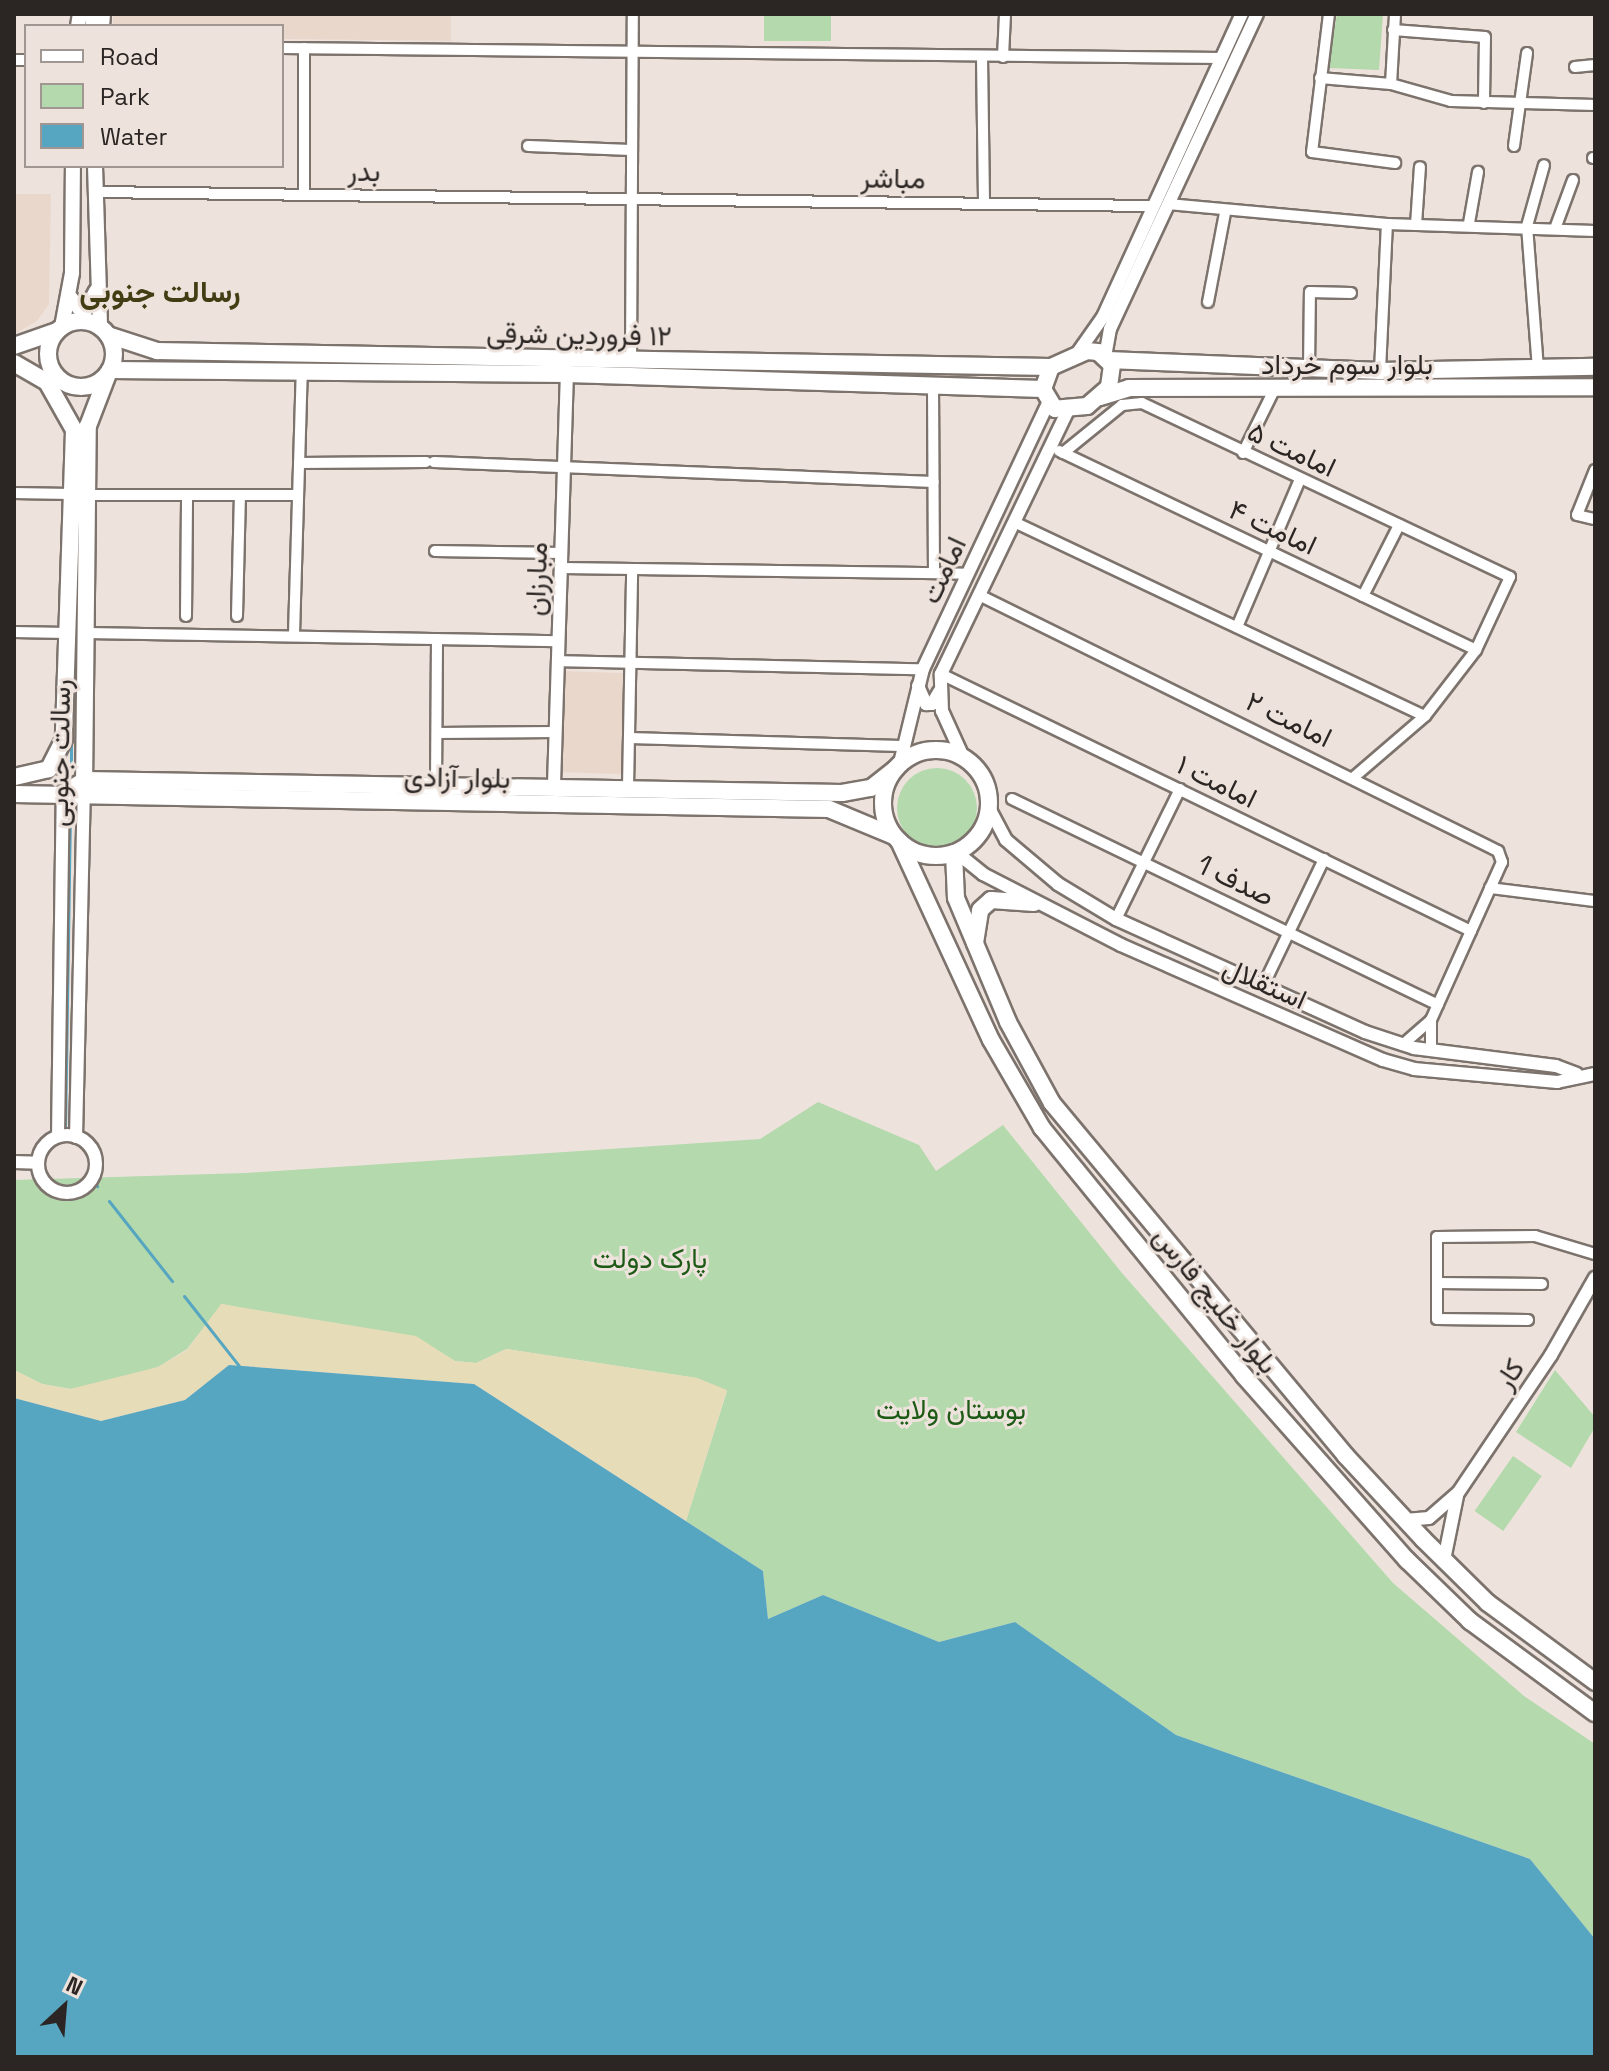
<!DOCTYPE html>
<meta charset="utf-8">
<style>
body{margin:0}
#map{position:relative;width:1609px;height:2071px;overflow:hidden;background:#eee3dc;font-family:"Space Grotesk",Vazirmatn,sans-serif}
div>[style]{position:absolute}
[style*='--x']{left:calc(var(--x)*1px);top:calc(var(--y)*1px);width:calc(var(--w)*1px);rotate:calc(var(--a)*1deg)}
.built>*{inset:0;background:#e9d7cc;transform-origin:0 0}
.green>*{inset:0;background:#b3d9ad;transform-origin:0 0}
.round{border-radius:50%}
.sand>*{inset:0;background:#e6dcb7}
.water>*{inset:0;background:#56a5c1}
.stream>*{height:3px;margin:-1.5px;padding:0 1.5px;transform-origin:1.5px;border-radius:1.5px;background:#56a5c1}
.roads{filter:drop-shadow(2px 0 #7d736d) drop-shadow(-2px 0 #7d736d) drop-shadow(0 2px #7d736d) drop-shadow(0 -2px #7d736d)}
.minor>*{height:10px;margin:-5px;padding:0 5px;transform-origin:5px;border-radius:5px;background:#fff}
.tertiary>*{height:12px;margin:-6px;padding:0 6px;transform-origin:6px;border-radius:6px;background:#fff}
.tertiary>.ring{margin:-6px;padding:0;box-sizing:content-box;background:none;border:12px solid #fff;border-radius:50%}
.secondary>*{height:14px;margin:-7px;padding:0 7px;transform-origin:7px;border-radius:7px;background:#fff}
.primary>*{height:16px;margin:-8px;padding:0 8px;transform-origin:8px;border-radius:8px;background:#fff}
.primary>.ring{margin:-8px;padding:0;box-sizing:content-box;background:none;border:16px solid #fff;border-radius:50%}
span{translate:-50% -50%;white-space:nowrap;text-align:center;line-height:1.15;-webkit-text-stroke:6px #eee3dc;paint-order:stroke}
.street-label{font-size:28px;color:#2b2624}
.park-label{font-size:28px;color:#1c5a15}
.neighbourhood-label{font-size:30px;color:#433d14;font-weight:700}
.frame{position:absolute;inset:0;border:16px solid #2b2624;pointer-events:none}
.legend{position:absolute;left:24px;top:24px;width:260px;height:144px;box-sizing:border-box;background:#eee3dc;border:2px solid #a09792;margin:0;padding:10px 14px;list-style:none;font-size:24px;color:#2b2624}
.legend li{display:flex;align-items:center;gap:16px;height:40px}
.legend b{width:40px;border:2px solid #a09792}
.north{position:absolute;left:24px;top:1967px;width:80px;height:80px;-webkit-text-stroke:6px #eee3dc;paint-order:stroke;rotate:26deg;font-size:22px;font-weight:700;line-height:32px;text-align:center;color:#2b2624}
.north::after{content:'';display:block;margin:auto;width:28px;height:36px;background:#2b2624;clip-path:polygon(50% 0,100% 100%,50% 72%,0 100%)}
</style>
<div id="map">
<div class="built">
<i style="clip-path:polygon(113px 14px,451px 14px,451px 41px,282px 39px,282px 26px,113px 26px)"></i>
<i style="clip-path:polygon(14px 194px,51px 194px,49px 304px,37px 321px,14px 334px)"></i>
<i style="left:562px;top:671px;width:64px;height:101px;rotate:2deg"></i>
</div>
<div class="green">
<i style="left:764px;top:14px;width:67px;height:27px"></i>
<i style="clip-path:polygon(1337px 14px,1383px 14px,1379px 70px,1328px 68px)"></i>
<i class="round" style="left:897px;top:768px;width:80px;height:80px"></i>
<i style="clip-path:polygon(818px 1102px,919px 1145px,936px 1171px,1003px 1125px,1122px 1273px,1393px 1583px,1524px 1696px,1595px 1744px,1595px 1939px,1530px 1859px,1176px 1735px,1015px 1622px,939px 1642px,823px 1595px,768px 1619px,763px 1571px,686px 1521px,727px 1391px,697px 1378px,506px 1349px,476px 1363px,455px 1361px,432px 1347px,222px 1304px,187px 1349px,158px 1367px,115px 1381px,71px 1389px,42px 1384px,14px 1370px,14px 1180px,246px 1173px,760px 1139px)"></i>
<i style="clip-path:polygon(1555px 1370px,1595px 1417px,1595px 1427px,1571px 1468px,1516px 1432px)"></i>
<i style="left:1513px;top:1456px;width:35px;height:67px;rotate:35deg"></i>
</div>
<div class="sand">
<i style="clip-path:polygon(221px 1304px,416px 1336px,455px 1361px,476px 1363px,506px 1349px,697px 1378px,727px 1390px,686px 1521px,474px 1384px,229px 1365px,185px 1400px,101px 1421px,14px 1398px,14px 1370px,42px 1384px,70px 1389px,158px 1367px,187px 1350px)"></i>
</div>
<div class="water">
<i style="clip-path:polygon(229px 1365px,474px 1384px,763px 1571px,768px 1619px,823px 1595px,939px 1642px,1015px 1622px,1176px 1735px,1530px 1859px,1595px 1939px,1595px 2057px,14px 2057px,14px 1398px,101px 1421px,185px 1400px)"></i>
</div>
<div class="stream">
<i style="--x:71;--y:767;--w:27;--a:-90"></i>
<i style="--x:65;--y:1131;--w:313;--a:-89.1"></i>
<i style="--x:95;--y:1183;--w:4;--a:56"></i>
<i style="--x:109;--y:1201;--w:102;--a:51.8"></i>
<i style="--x:184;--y:1296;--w:89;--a:51.8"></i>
</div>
<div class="roads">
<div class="minor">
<i style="--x:1329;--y:14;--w:139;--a:97"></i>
<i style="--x:1312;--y:152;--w:84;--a:7.5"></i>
<i style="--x:1393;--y:30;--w:92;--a:4.4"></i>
<i style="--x:1485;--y:37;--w:66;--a:90.9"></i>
<i style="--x:282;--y:48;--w:940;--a:0.61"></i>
<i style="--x:982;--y:57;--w:147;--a:89.2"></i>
<i style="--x:1003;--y:57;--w:43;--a:-87.3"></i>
<i style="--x:14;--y:60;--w:12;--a:0"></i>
<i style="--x:1575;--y:67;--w:20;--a:-6"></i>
<i style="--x:1320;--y:78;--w:71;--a:4.8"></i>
<i style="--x:1391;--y:84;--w:62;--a:15.8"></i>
<i style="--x:1451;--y:101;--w:144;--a:1.6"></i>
<i style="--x:1391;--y:84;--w:70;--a:-86.7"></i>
<i style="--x:528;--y:146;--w:104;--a:2.2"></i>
<i style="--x:1514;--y:146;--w:94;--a:-82"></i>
<i style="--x:1593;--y:158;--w:2;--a:0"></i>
<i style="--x:95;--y:192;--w:1059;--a:0.76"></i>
<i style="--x:304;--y:194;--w:146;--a:-90"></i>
<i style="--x:1168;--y:204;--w:220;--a:5.2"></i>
<i style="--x:1387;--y:224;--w:208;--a:1.9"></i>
<i style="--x:1469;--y:223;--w:52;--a:-80"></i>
<i style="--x:1416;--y:225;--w:58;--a:-86.1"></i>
<i style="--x:1556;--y:226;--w:49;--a:-69.7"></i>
<i style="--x:1208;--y:302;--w:91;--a:-79.2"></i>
<i style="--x:631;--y:361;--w:347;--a:-89.7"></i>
<i style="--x:1309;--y:369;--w:77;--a:-89.3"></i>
<i style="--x:1310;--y:292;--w:41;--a:1.4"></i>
<i style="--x:1538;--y:369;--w:143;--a:-94.4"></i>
<i style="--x:1527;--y:226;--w:63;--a:-74.4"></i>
<i style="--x:1380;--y:371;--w:147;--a:-87.3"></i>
<i style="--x:933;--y:385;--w:188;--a:89.7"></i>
<i style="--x:1059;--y:451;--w:462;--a:25.5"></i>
<i style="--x:1063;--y:453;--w:76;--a:-39.1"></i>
<i style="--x:1122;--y:405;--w:20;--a:-6"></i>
<i style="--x:1142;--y:403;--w:407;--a:25.3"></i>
<i style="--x:1510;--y:577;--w:81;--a:115"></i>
<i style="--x:1476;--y:650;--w:83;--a:127.7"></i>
<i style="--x:1425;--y:716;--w:94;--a:139.3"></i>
<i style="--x:1243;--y:453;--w:70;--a:-63.8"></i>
<i style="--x:434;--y:462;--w:500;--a:2.29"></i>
<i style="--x:299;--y:463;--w:127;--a:-0.5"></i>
<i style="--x:1595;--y:470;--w:48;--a:111.8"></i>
<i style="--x:1577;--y:515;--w:18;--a:13"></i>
<i style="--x:14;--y:493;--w:57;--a:1"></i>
<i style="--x:87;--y:495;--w:211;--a:0"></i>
<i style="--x:1014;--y:522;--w:454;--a:25.3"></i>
<i style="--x:435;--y:551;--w:126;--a:0.9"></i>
<i style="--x:562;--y:568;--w:406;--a:0.8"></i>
<i style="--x:979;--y:595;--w:579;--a:26.26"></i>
<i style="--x:1498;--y:851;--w:12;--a:70"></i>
<i style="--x:1502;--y:862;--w:173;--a:114.2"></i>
<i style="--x:1431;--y:1020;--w:38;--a:139"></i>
<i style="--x:1363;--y:596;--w:80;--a:-63.1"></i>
<i style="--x:186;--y:616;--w:121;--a:-89.5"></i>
<i style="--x:237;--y:616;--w:121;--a:-88.6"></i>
<i style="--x:1237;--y:627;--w:161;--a:-66.9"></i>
<i style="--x:14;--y:632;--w:53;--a:1.1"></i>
<i style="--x:87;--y:633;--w:471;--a:1"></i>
<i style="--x:294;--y:634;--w:263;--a:-88.3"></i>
<i style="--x:558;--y:661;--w:365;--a:1.3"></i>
<i style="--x:941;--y:674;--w:589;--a:25.87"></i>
<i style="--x:437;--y:733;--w:119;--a:-0.5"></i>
<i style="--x:630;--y:738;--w:271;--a:1.7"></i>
<i style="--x:436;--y:784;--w:145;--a:-89.6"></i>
<i style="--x:628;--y:787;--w:218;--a:-88.9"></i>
<i style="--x:1012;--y:799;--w:473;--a:25.8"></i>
<i style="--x:1490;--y:888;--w:106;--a:7.1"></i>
<i style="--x:1116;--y:919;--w:145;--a:-63.8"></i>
<i style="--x:1263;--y:986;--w:141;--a:-64.3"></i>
<i style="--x:1431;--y:1020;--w:31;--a:90"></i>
<i style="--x:1437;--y:1283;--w:105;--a:0.5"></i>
<i style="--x:1528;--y:1320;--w:91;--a:-179.4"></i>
<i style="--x:1437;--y:1319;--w:82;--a:-90"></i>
<i style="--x:1437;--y:1237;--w:98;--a:-0.6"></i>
<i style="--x:1535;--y:1236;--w:63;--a:16.7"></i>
</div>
<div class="tertiary">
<i style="--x:1079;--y:351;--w:42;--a:-54.8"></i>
<i style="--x:1103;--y:317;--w:333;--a:-65.4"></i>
<i style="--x:1105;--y:357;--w:28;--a:-80"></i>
<i style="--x:1110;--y:329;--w:348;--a:-65"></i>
<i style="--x:918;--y:686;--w:20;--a:66"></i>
<i style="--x:926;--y:704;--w:6;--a:0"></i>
<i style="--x:932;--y:704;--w:14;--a:-60"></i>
<i style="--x:963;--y:757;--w:51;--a:-114.5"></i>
<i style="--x:942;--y:711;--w:37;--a:-92"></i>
<i style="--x:941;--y:674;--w:291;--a:-64.3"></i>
<i style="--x:900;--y:763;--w:97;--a:-76.3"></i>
<i style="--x:923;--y:669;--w:294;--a:-64.8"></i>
<i style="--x:554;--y:785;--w:411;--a:-88.2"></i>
<i style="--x:989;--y:808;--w:36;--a:62"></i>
<i style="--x:1006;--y:840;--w:68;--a:40.2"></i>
<i style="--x:1058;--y:884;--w:68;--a:31.1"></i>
<i style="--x:1116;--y:919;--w:273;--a:24.4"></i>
<i style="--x:1365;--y:1032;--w:52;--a:18.1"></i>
<i style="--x:1414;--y:1048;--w:143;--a:7.2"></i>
<i style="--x:1556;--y:1066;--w:22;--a:21"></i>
<i style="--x:956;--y:852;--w:35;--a:39"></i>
<i style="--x:983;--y:874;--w:155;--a:27.2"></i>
<i style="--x:1121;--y:945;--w:286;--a:23.7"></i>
<i style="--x:1383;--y:1060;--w:32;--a:16"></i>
<i style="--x:1414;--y:1069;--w:144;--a:5.2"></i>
<i style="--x:1557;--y:1082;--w:39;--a:-12"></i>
<i class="ring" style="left:38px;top:1135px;width:46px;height:46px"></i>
<i style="--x:58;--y:1136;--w:343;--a:-89.2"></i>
<i style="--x:76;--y:1137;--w:344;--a:-88.7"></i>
<i style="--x:14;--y:1162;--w:24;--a:2"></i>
<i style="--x:1405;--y:1520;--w:24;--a:-5"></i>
<i style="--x:1429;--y:1518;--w:38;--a:-41"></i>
<i style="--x:1458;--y:1493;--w:166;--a:-56"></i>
<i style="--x:1551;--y:1355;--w:89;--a:-60.3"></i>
<i style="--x:1444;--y:1560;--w:65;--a:-78.5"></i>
</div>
<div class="secondary">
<i style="--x:93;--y:14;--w:12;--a:90"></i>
<i style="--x:78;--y:26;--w:12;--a:-81"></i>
<i style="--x:102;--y:26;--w:12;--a:-85"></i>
<i style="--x:95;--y:166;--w:161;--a:88.2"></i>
<i style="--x:69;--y:296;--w:16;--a:50"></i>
<i style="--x:79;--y:308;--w:8;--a:0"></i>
<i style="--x:87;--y:308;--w:19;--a:-62"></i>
<i style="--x:62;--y:327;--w:55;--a:-79.5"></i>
<i style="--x:72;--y:273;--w:107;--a:-89.5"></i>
</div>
<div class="primary">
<i class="ring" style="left:48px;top:321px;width:50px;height:50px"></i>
<i style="--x:108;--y:335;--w:52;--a:18.1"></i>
<i style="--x:157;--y:351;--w:894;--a:1.03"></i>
<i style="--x:14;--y:346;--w:46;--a:-19.2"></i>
<i style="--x:1087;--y:351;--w:11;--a:5"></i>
<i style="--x:1098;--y:352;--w:19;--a:43"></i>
<i style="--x:1112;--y:365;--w:22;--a:98"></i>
<i style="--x:1109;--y:387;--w:29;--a:139"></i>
<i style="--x:1087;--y:406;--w:32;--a:175"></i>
<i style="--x:1055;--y:409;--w:23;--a:-121"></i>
<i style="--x:1043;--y:389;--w:23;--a:-70"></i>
<i style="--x:1051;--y:367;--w:39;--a:-24"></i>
<i style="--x:1108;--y:360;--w:272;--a:2.3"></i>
<i style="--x:1380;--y:371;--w:215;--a:-1.1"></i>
<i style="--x:14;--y:363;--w:38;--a:30"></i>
<i style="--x:47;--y:382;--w:55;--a:60.6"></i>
<i style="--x:74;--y:430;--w:309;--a:91.9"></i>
<i style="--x:64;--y:739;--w:34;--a:117"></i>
<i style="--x:49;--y:769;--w:36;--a:167"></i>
<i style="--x:110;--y:370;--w:457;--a:0.5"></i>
<i style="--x:567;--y:374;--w:476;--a:1.8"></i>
<i style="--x:1100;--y:397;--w:30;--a:-17"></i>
<i style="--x:1129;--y:388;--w:466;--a:-0.1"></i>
<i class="ring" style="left:883px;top:750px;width:90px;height:90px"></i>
<i style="--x:84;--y:787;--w:361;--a:-89.4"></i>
<i style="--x:88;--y:426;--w:56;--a:-69"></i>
<i style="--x:64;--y:793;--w:25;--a:-32"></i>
<i style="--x:85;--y:780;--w:757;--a:0.98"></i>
<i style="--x:842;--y:793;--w:29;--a:-10"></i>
<i style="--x:871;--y:788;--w:31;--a:-38"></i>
<i style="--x:14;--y:794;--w:815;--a:1.05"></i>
<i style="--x:829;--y:809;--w:70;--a:22.6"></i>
<i style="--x:899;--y:841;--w:219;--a:65.2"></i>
<i style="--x:991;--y:1040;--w:102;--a:59.9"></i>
<i style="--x:1042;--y:1128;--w:320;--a:50.8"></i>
<i style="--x:1244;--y:1376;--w:246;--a:48.5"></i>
<i style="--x:1407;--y:1560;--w:88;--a:44.1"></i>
<i style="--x:1470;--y:1621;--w:155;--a:36.4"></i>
<i style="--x:954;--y:853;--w:45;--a:87.5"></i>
<i style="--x:956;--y:898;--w:134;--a:67.2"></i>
<i style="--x:1008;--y:1022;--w:92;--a:61.5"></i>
<i style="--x:1052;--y:1103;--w:458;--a:50.2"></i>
<i style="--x:1345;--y:1455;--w:115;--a:47.1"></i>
<i style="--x:1423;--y:1539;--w:91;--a:44.6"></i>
<i style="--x:1488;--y:1603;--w:133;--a:36.4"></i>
<i style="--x:975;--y:943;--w:33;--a:-81"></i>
<i style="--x:980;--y:910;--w:15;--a:-42"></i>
<i style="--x:991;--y:900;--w:43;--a:4"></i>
</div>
</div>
<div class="street-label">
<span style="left:364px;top:171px;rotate:1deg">بدر</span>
<span style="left:893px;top:178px;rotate:1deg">مباشر</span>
<span style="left:579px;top:334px;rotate:1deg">١٢ فروردین شرقی</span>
<span style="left:1347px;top:364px">بلوار سوم خرداد</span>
<span style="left:1292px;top:449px;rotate:25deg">امامت ۵</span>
<span style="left:1273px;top:527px;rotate:25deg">امامت ۴</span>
<span style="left:943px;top:570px;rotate:-65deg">امامت</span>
<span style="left:536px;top:579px;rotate:-88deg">مبارزان</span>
<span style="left:1289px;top:719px;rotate:26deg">امامت ۲</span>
<span style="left:59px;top:753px;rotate:-89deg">رسالت جنوبی</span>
<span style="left:457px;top:777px;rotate:1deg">بلوار آزادی</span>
<span style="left:1217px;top:781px;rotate:26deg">امامت ۱</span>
<span style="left:1236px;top:880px;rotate:26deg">صدف 1</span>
<span style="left:1265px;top:983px;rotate:24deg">استقلال</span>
<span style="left:1216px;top:1300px;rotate:51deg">بلوار خلیج فارس</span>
<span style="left:1509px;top:1374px;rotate:-56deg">کار</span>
</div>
<div class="park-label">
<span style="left:650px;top:1258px">پارک دولت</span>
<span style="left:951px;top:1409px">بوستان ولایت</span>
</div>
<div class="neighbourhood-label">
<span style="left:160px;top:292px">رسالت جنوبی</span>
</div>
<div class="frame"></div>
<ul class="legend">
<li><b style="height:10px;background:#fff"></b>Road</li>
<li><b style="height:22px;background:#b3d9ad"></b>Park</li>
<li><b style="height:22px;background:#56a5c1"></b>Water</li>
</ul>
<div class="north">N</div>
</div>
